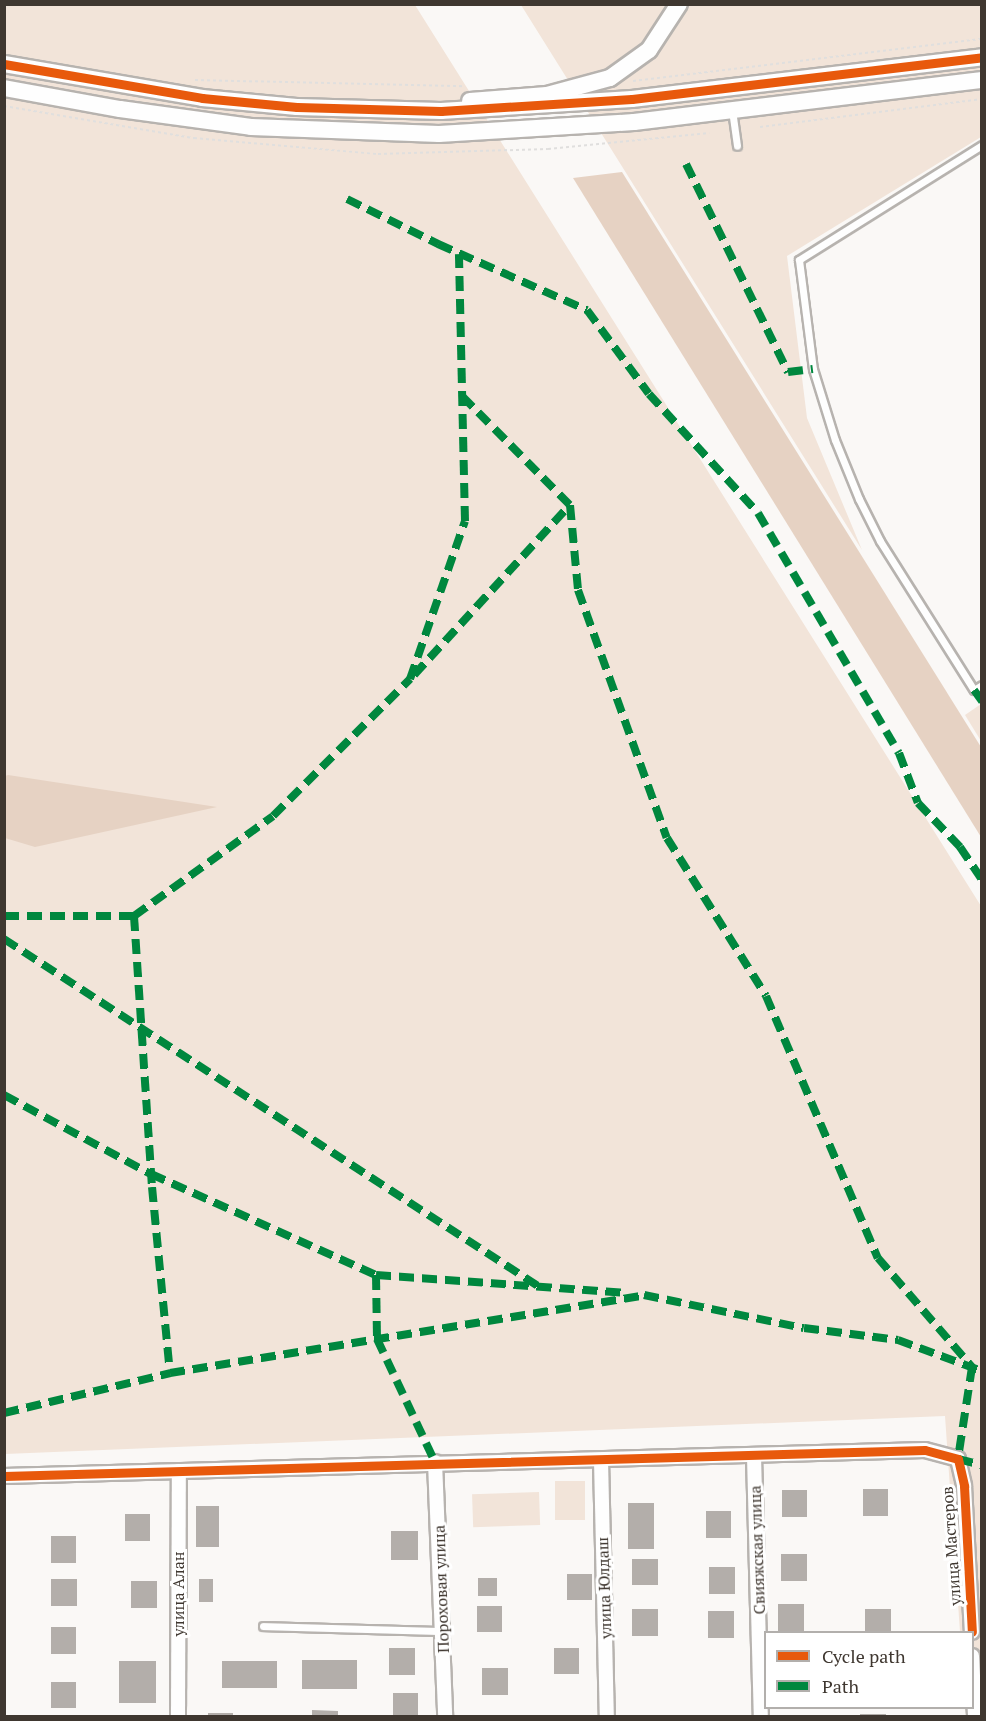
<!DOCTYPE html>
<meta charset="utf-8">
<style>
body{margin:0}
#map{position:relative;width:986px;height:1721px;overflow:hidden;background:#faf8f6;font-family:"PT Serif",serif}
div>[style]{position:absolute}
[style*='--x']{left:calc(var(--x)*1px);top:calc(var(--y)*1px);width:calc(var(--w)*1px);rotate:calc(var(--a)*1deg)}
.green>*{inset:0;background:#f2e4d9;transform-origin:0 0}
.forest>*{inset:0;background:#e6d2c3}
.building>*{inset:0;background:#b3aeaa;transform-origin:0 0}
.path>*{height:2px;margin-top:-1px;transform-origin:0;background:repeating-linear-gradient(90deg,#e0dfde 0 3px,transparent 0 6px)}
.roads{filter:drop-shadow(2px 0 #b7b3af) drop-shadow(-2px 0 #b7b3af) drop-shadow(0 2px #b7b3af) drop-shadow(0 -2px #b7b3af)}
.service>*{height:7px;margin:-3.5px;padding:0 3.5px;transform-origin:3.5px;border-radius:3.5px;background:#fefefe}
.minor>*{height:14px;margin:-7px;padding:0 7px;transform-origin:7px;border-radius:7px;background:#fefefe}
.tertiary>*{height:16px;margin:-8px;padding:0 8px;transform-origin:8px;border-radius:8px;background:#fefefe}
.quiet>*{height:8px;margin-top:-4px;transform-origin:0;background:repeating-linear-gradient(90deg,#00873e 0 15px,transparent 0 23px)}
.cycleway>*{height:9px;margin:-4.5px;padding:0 4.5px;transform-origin:4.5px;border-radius:4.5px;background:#e8590c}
span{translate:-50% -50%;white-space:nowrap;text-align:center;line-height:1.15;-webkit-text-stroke:6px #fff;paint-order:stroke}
.street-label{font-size:16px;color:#3f3730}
.frame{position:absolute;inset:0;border:6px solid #3f3730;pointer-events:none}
.legend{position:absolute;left:764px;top:1631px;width:210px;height:78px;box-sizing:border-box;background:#fff;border:2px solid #b2afac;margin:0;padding:8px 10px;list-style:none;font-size:18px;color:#3f3730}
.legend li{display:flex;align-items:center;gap:12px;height:30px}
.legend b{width:30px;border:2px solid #b2afac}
</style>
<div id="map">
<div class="green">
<i style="clip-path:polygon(4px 5px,415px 5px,981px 906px,981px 1716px,966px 1716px,965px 1708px,972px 1708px,972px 1632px,960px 1632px,945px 1416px,5px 1454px)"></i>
<i style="clip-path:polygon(521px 5px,981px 5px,981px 137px,787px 256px,807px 418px,862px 550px)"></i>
<i style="clip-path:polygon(981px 704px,981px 741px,965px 715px)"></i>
<i style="left:555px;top:1481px;width:30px;height:39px"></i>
<i style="left:539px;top:1492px;width:33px;height:67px;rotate:88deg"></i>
</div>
<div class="forest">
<i style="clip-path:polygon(622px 172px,981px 747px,981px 837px,573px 178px)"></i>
<i style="clip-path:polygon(8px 775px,217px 807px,35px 847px,5px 838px,5px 776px)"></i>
</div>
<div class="building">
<i style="left:863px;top:1489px;width:25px;height:27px"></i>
<i style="left:782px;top:1490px;width:25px;height:27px"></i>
<i style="left:628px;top:1503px;width:26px;height:46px"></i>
<i style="left:196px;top:1506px;width:23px;height:41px"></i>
<i style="left:706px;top:1511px;width:25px;height:27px"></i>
<i style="left:125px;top:1514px;width:25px;height:27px"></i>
<i style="left:391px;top:1531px;width:27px;height:29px"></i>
<i style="left:51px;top:1536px;width:25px;height:27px"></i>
<i style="left:781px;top:1554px;width:26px;height:27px"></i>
<i style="left:632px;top:1559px;width:26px;height:26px"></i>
<i style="left:735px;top:1567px;width:27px;height:26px;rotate:90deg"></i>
<i style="left:567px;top:1574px;width:25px;height:26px"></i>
<i style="left:478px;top:1578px;width:19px;height:18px"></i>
<i style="left:51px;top:1579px;width:26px;height:27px"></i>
<i style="left:199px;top:1579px;width:14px;height:23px"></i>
<i style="left:157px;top:1581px;width:27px;height:26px;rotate:90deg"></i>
<i style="left:778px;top:1604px;width:26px;height:27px"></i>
<i style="left:477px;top:1606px;width:25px;height:26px"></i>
<i style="left:632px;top:1609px;width:26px;height:27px"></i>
<i style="left:865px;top:1609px;width:26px;height:23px"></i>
<i style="left:708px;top:1611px;width:26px;height:27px"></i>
<i style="left:51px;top:1627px;width:25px;height:27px"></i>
<i style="left:389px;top:1648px;width:26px;height:27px"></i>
<i style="left:554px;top:1648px;width:25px;height:26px"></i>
<i style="left:357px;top:1660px;width:29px;height:55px;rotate:90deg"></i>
<i style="left:119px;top:1661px;width:37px;height:42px"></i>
<i style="left:277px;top:1661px;width:27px;height:55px;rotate:90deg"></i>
<i style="left:482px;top:1668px;width:26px;height:27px"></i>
<i style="left:51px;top:1682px;width:25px;height:26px"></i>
<i style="left:393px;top:1693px;width:25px;height:23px"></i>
<i style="clip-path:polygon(312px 1710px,338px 1711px,338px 1716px,312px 1716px)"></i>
<i style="left:208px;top:1713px;width:25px;height:3px"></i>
<i style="left:860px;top:1714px;width:26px;height:2px"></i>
</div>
<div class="path">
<i style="--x:195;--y:80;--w:270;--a:1.3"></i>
<i style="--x:633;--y:81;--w:352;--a:-6.9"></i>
<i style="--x:4;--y:106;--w:193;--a:9.6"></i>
<i style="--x:194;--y:138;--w:185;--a:5"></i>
<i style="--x:378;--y:154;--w:170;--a:-1.7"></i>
<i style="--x:548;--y:149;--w:162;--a:-5.7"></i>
<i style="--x:760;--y:127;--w:224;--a:-7.2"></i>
</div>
<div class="roads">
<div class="service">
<i style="--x:732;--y:110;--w:36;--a:82"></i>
<i style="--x:982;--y:145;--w:216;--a:147.9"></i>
<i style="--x:799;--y:260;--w:110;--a:82.7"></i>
<i style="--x:813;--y:369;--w:74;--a:72.8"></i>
<i style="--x:835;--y:440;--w:64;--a:67.9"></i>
<i style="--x:859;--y:499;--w:47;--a:63.4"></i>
<i style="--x:880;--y:541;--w:176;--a:57.8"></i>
<i style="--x:974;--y:690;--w:9;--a:-32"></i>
<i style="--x:263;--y:1626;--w:181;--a:1.6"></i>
</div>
<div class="minor">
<i style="--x:754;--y:1456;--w:260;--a:88.5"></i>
<i style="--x:601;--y:1460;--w:256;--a:88.7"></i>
<i style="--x:435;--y:1462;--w:254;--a:87.7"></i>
<i style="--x:4;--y:1476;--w:921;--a:-1.62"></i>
<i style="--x:925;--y:1450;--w:34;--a:15"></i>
<i style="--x:958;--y:1459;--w:28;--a:77"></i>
<i style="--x:964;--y:1486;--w:146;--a:86.9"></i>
<i style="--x:972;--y:1656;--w:60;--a:87.1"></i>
<i style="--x:178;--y:1716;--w:245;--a:-89.8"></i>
</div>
<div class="tertiary">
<i style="--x:4;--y:64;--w:201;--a:9.7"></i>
<i style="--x:202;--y:98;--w:95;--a:5.4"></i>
<i style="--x:297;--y:107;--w:144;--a:1.6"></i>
<i style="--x:441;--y:111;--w:191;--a:-3.6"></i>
<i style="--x:632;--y:99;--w:353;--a:-6.8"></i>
<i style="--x:4;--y:88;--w:118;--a:10.3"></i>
<i style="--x:120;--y:109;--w:132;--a:7.8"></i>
<i style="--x:251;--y:127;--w:188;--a:2.1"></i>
<i style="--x:439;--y:134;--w:195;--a:-3.5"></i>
<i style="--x:634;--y:122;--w:351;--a:-6.9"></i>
<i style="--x:470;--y:101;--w:77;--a:-4.5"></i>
<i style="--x:547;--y:95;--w:65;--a:-15.1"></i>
<i style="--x:610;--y:78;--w:48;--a:-35.7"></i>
<i style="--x:649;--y:50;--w:55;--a:-56.9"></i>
</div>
</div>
<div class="quiet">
<i style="--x:686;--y:164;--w:232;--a:63.9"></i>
<i style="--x:788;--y:372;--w:25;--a:-7"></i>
<i style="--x:347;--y:199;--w:102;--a:26.3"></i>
<i style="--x:438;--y:244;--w:163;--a:23.9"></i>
<i style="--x:587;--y:310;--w:104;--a:53.6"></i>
<i style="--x:649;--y:394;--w:161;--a:47.5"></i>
<i style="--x:758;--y:513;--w:278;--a:59.6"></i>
<i style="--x:899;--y:753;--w:53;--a:69.2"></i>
<i style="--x:918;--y:803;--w:61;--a:46.3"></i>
<i style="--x:960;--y:847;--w:40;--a:56"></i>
<i style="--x:462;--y:396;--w:153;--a:45.3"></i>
<i style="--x:570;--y:505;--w:85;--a:84.6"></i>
<i style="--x:578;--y:590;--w:263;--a:70.3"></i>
<i style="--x:667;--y:838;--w:186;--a:57.9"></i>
<i style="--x:766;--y:996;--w:285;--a:66.9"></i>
<i style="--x:878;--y:1258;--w:144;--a:49.2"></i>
<i style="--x:972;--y:1367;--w:93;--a:98.7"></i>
<i style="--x:958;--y:1459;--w:25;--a:14"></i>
<i style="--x:414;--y:675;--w:231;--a:-47.5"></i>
<i style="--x:974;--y:690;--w:14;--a:54"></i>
<i style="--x:4;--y:916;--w:130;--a:0"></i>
<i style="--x:134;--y:916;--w:171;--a:-35.7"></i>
<i style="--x:273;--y:816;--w:194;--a:-45"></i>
<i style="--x:410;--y:679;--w:167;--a:-70.8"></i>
<i style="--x:465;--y:521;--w:267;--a:-91.3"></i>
<i style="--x:134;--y:916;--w:272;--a:86.2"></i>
<i style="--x:152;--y:1187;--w:187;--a:84.5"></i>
<i style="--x:4;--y:939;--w:637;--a:33.02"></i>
<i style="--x:4;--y:1095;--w:167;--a:28.3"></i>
<i style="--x:151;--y:1174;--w:247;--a:24.2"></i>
<i style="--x:376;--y:1275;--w:252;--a:4.1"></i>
<i style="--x:376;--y:1275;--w:64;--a:89.1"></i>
<i style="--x:377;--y:1339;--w:136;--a:64.8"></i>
<i style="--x:4;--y:1413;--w:171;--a:-13.5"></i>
<i style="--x:170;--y:1373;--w:480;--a:-9.3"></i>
<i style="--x:644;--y:1295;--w:163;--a:11.7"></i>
<i style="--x:804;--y:1328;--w:95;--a:7.3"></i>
<i style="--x:898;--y:1340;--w:90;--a:20.3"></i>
</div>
<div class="cycleway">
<i style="--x:4;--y:64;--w:201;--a:9.7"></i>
<i style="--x:202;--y:98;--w:95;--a:5.4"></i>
<i style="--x:297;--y:107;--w:144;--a:1.6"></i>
<i style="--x:441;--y:111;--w:191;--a:-3.6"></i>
<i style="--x:632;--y:99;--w:353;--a:-6.8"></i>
<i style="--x:4;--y:1476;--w:921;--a:-1.62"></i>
<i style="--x:925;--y:1450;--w:34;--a:15"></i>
<i style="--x:958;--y:1459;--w:28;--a:77"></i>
<i style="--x:964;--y:1486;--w:146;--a:86.9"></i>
</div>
<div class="street-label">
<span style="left:951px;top:1546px;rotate:-94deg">улица Мастеров</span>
<span style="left:757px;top:1550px;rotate:-92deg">Свияжская улица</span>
<span style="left:604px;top:1588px;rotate:-92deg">улица Юлдаш</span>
<span style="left:441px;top:1589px;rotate:-92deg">Пороховая улица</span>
<span style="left:178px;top:1594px;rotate:-90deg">улица Алан</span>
</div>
<div class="frame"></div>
<ul class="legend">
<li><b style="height:8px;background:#e8590c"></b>Cycle path</li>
<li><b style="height:8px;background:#00873e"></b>Path</li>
</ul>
</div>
